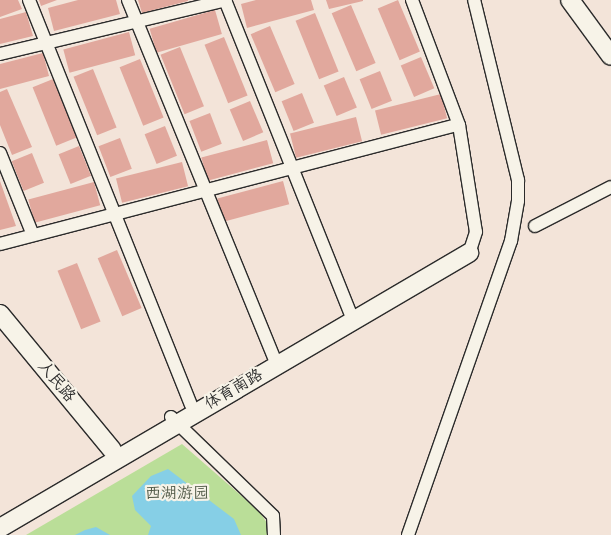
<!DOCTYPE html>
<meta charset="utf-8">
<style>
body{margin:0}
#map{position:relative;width:611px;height:535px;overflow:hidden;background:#f3e4d9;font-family:"Indie Flower","LXGW WenKai TC",sans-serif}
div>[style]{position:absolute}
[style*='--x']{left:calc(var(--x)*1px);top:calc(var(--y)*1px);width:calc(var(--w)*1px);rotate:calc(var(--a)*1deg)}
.green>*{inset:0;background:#bade98}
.water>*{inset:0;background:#86cfe6}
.building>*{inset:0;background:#e1a89d;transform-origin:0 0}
.roads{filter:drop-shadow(1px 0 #2b2b2b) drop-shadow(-1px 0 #2b2b2b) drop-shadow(0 1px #2b2b2b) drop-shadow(0 -1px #2b2b2b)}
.street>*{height:12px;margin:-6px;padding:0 6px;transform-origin:6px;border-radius:6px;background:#f7f3e8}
.secondary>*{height:18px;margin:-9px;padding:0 9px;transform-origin:9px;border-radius:9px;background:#f7f3e8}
span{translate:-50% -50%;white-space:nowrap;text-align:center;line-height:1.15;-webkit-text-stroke:4.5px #f7f3e8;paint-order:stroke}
.street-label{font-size:16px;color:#2b2b2b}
.park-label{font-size:16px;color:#4f5846}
</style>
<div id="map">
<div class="green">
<i style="clip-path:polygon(182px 444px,259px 511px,269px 526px,269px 535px,26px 535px)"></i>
</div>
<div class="water">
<i style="clip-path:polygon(168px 469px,234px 519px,241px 535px,148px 535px,151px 526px,135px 510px,132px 496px,151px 476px)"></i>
<i style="clip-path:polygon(96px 527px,110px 535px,75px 535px,85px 530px)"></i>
</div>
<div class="building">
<i style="clip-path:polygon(0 0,18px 0,22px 9px,0 17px)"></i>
<i style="clip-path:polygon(39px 0,57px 0,41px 6px)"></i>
<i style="clip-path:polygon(78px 0,116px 0,120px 14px,54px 31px,48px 8px)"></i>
<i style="clip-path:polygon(138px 0,188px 0,188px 1px,142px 13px)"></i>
<i style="clip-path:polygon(256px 0,311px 0,314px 10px,247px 28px,241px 4px)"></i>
<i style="clip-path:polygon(326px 0,363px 0,363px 1px,329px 9px)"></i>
<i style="left:398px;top:0;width:56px;height:22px;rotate:67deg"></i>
<i style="left:351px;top:5px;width:63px;height:21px;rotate:67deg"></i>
<i style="left:215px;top:10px;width:25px;height:68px;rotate:74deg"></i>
<i style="clip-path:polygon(26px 12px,33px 36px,0 44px,0 19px)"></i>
<i style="left:315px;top:13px;width:63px;height:21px;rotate:68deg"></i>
<i style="left:270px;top:26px;width:63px;height:21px;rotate:67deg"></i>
<i style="left:129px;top:32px;width:24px;height:68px;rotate:75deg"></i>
<i style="left:224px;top:37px;width:63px;height:21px;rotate:68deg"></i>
<i style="left:180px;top:47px;width:64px;height:21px;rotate:68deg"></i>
<i style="clip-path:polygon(43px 53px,49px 76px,0 89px,0 64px)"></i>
<i style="left:421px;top:57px;width:34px;height:22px;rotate:67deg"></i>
<i style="left:140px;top:59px;width:63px;height:22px;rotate:68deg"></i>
<i style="left:93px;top:69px;width:63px;height:21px;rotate:68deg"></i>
<i style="left:380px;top:71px;width:32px;height:22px;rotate:68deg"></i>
<i style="left:344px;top:77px;width:33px;height:22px;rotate:67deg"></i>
<i style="left:53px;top:79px;width:63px;height:22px;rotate:68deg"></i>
<i style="clip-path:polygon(7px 89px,32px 147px,12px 155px,0 125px,0 92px)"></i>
<i style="left:302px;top:93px;width:32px;height:22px;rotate:68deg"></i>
<i style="left:441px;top:94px;width:25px;height:68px;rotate:76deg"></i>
<i style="left:250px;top:101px;width:34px;height:22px;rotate:67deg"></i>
<i style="left:210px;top:113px;width:33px;height:22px;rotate:69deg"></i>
<i style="left:356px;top:117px;width:25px;height:68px;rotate:76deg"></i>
<i style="left:165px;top:126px;width:32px;height:22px;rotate:68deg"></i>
<i style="left:120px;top:138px;width:33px;height:23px;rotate:69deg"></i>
<i style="left:267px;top:140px;width:24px;height:68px;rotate:75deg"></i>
<i style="left:79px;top:146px;width:32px;height:22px;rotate:68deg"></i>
<i style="left:32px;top:153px;width:32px;height:22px;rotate:68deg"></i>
<i style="left:182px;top:162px;width:25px;height:68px;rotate:76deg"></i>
<i style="clip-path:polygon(0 181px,16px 226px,0 230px)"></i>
<i style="left:283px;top:181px;width:24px;height:68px;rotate:75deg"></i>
<i style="left:94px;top:182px;width:24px;height:68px;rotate:75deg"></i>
<i style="left:117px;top:250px;width:63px;height:21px;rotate:67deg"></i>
<i style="left:77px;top:263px;width:63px;height:21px;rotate:68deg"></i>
</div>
<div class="roads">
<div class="street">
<i style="--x:29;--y:0;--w:436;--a:68.2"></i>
<i style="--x:128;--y:0;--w:387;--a:67.8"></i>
<i style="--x:225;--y:0;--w:339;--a:68.2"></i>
<i style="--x:412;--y:0;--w:134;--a:69.4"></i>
<i style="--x:459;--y:125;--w:108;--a:81"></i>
<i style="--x:476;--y:232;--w:22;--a:108"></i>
<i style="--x:0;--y:54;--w:232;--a:-13.4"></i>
<i style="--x:0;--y:153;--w:88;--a:68.1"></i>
<i style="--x:535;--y:226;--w:85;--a:-27.2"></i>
<i style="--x:0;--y:244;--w:469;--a:-14.6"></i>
<i style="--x:171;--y:417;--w:142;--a:44.1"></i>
<i style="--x:273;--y:516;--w:19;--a:87"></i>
<i style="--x:408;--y:535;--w:312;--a:-70.7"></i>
<i style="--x:511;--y:241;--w:41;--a:-80.1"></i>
<i style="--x:518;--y:201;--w:21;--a:-90"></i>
<i style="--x:518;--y:180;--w:185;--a:-103.7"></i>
</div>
<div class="secondary">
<i style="--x:570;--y:0;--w:69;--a:53.8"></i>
<i style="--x:0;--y:314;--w:176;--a:50.5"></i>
<i style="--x:0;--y:528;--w:544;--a:-30.39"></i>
</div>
</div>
<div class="street-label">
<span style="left:56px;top:382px;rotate:50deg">人民路</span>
<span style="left:234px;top:390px;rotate:-30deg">体育南路</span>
</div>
<div class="park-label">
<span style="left:177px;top:494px">西湖游园</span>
</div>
</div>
